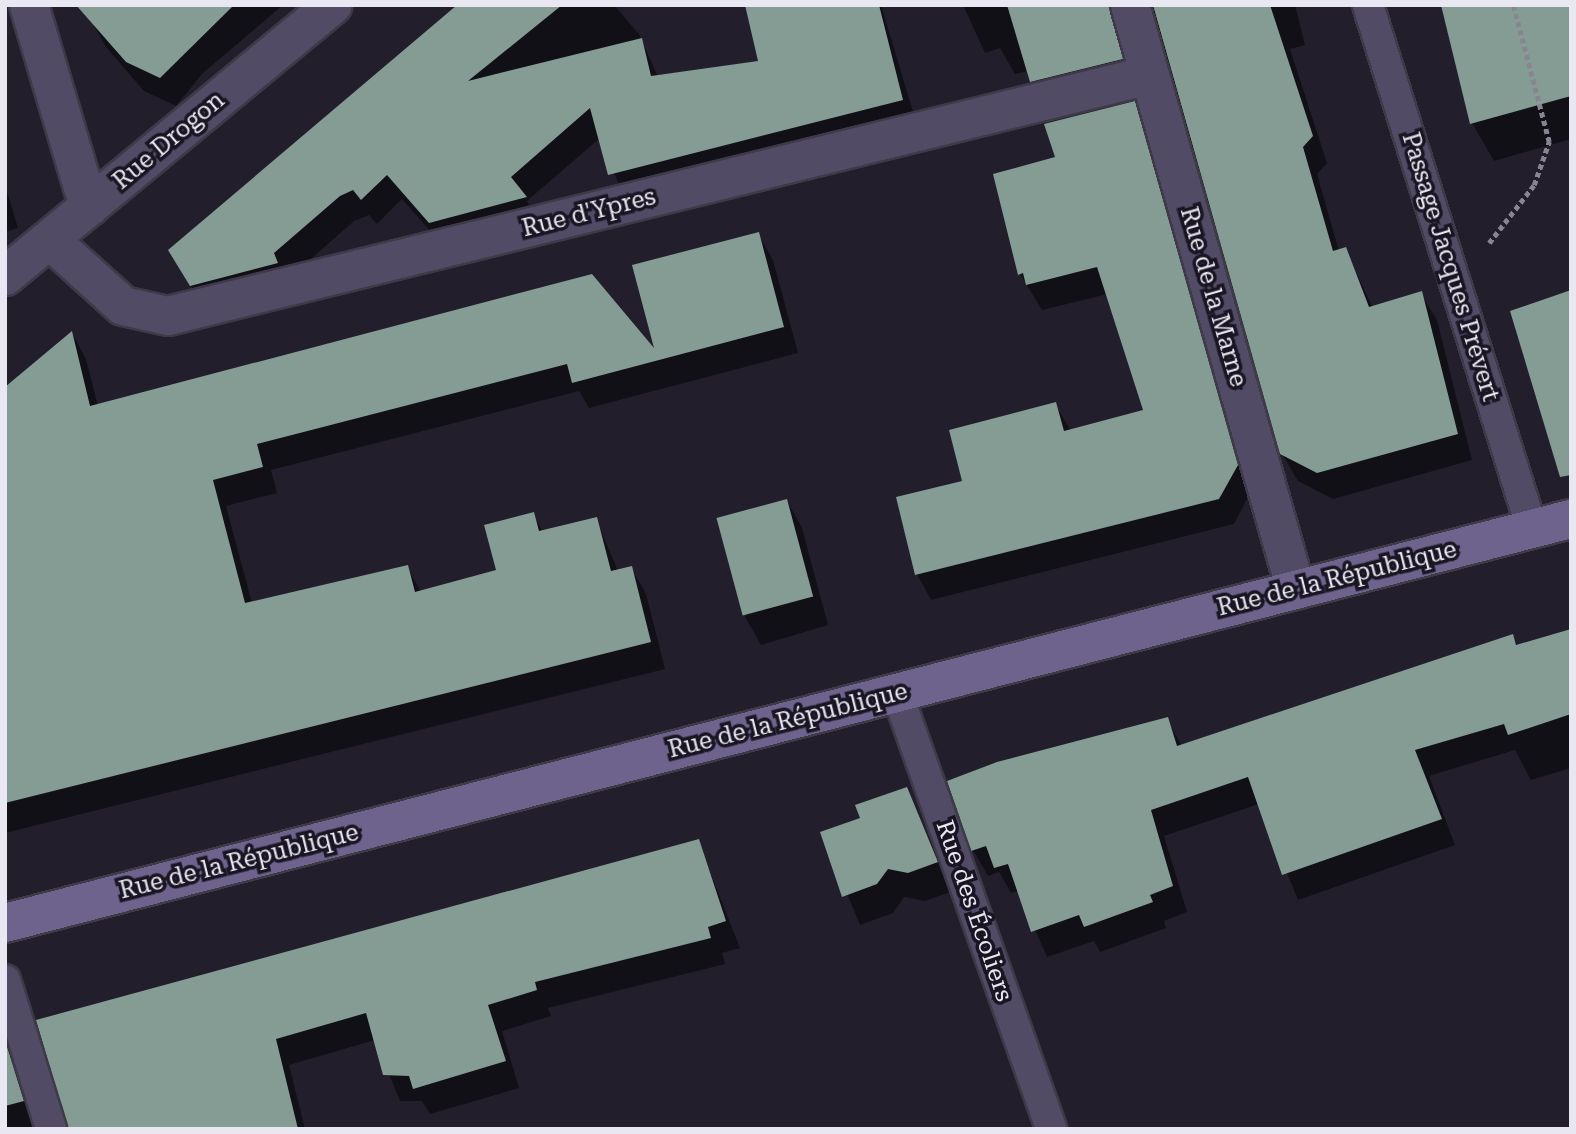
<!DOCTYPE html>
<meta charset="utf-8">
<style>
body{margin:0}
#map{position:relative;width:1576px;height:1134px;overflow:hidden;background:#221e2c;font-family:"Roboto Serif",serif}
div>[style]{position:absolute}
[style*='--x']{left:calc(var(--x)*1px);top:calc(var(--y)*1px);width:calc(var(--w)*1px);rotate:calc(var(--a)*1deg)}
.shadow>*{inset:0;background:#0007}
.building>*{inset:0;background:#859c94;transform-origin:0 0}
.path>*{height:4.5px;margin-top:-2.25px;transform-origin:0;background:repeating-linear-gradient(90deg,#888591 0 5px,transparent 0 8.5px)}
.roads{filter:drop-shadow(2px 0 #3e3a48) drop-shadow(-2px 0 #3e3a48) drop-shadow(0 2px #3e3a48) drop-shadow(0 -2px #3e3a48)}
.lane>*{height:30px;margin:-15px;padding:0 15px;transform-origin:15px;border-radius:15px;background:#524b66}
.street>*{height:38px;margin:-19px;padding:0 19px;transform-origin:19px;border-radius:19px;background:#524b66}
.secondary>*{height:38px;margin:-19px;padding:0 19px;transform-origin:19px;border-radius:19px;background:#6e638d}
span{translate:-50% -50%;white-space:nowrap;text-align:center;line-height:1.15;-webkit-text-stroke:7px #191523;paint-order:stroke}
.street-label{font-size:24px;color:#e9e7f1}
.frame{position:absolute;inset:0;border:7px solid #e9e7f1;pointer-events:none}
</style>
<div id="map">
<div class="shadow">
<i style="clip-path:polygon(92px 5px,283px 5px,203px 73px,176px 106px,144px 91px,106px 47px,90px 18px)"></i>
<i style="clip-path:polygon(460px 5px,614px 5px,639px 34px,658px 77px,760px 62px,844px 5px,881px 5px,917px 125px,625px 200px,600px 138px,527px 201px,540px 222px,445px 248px,402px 199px,377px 224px,369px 215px,354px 221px,288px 279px,206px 311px,185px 276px)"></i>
<i style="clip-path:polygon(963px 5px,1295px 5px,1305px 45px,1290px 49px,1327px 163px,1317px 174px,1339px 251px,1345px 249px,1373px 308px,1421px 294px,1437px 320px,1472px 460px,1333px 499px,1298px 481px,1282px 454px,1154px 14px,1140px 10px,1137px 86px,1047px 108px,1028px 71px,1015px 74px,1000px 48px,985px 53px)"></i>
<i style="clip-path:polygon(1571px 5px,1571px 139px,1494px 161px,1472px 123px)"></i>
<i style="clip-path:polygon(1134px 103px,1148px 129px,1251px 491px,1234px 524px,931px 600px,917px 574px,964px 482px,1055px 404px,1071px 431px,1146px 411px,1108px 294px,1042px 310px,1020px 274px,1057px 158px)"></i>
<i style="clip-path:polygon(5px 185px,18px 228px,5px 232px)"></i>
<i style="clip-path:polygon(758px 234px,773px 260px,798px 353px,589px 408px,579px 391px,271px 470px,277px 493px,226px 506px,252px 603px,407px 567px,421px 592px,499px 572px,533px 514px,543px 532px,596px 519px,618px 571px,631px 568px,646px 594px,665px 669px,5px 833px,5px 639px,72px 333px,86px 359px,98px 406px,658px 355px)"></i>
<i style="clip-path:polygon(787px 501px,802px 528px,828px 625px,761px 645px,745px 617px)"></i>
<i style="clip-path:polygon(1571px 632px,1571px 768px,1531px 780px,1515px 750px,1429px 776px,1455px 845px,1298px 900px,1259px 804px,1164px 836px,1187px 912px,1164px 921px,1166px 928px,1100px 952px,1094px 941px,1047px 957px,1018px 891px,1011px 893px,999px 872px,988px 876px,973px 850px,949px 782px,1167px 720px,1182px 746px,1512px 637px,1518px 646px)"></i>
<i style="clip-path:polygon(906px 790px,953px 891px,925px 901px,904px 897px,893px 913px,860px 925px,822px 833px,862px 819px)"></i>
<i style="clip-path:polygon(698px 841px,740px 948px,722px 953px,725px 964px,548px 1008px,551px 1016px,502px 1031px,519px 1088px,430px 1114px,422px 1101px,400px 1101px,375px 1040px,289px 1065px,305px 1129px,78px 1127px)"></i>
<i style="clip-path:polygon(5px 1041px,13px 1054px,38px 1129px,5px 1129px)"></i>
</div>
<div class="building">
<i style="clip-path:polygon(76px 5px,234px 5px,160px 78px,126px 62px)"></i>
<i style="clip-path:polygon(457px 5px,562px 5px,468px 81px,642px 38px,651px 76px,758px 61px,745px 5px,879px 5px,903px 100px,608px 175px,590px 108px,511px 177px,527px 197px,429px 223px,387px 175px,361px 200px,353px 190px,340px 196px,274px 253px,278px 263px,190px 286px,168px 250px)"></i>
<i style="clip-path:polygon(1007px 5px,1109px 5px,1123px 59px,1030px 82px)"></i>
<i style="clip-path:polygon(1153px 5px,1270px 5px,1313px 136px,1303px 147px,1333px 251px,1346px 247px,1369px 307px,1422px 291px,1458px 434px,1317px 473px,1280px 454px)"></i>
<i style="clip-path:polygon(1441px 5px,1571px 5px,1571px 96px,1470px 124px)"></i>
<i style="clip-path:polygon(1135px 101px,1238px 465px,1219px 499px,915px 575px,896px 497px,962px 481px,949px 430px,1056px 402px,1064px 431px,1143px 410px,1097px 267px,1026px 285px,1023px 273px,1018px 275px,993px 174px,1055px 157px,1044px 124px)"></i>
<i style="clip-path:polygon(759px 232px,784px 327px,572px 383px,567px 364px,257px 444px,263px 467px,213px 480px,245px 603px,408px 565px,415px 592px,496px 570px,484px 525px,534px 512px,539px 531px,597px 517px,611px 571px,632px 566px,651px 642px,5px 803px,5px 387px,72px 331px,90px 406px,592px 274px,654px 348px,632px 265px)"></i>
<i style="clip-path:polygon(1571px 290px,1571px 475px,1560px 477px,1510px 311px)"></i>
<i style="left:787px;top:499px;width:101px;height:73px;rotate:75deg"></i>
<i style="clip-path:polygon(1571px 629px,1571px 714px,1508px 735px,1504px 724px,1415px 750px,1442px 819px,1282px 875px,1248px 777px,1151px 810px,1173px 886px,1150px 895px,1153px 902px,1084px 927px,1079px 915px,1031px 932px,1008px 864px,994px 868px,986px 846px,971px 851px,947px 781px,997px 762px,1168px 717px,1177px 746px,1513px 634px,1516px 645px)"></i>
<i style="clip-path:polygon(907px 787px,938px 862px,908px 873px,888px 869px,877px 884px,842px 897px,820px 832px,860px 818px,855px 805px)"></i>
<i style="clip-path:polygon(699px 839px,726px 921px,708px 927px,711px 938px,535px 982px,537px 990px,488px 1005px,506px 1061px,413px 1089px,409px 1076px,383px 1075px,366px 1013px,276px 1039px,298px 1129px,68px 1129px,36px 1020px)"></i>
<i style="clip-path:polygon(5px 1040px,24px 1101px,5px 1106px)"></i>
</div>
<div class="path">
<i style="--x:1489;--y:243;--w:73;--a:-52.2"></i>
<i style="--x:1534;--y:185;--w:46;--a:-70.8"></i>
<i style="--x:1549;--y:142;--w:142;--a:-104.7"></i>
</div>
<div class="roads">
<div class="lane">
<i style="--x:1368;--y:5;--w:549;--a:72.62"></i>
<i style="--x:897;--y:693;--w:462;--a:70.5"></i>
<i style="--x:5;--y:980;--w:156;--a:72.8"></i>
</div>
<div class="street">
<i style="--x:29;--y:5;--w:211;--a:73.5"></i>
<i style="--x:1130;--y:5;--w:608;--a:74.16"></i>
<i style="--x:50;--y:240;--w:98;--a:42.1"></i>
<i style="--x:123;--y:306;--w:46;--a:12.5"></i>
<i style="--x:168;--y:316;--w:1011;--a:-13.79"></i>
<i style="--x:5;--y:276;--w:425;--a:-39.6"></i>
</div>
<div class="secondary">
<i style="--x:5;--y:923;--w:1617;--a:-14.47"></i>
</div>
</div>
<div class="street-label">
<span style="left:169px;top:141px;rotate:-40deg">Rue Drogon</span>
<span style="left:589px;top:213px;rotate:-14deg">Rue d'Ypres</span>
<span style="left:1450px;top:267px;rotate:73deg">Passage Jacques Prévert</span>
<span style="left:1213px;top:297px;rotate:74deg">Rue de la Marne</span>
<span style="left:1337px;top:579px;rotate:-14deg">Rue de la République</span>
<span style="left:788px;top:721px;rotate:-14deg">Rue de la République</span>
<span style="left:239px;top:862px;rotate:-14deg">Rue de la République</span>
<span style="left:974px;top:911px;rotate:71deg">Rue des Écoliers</span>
</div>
<div class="frame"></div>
</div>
